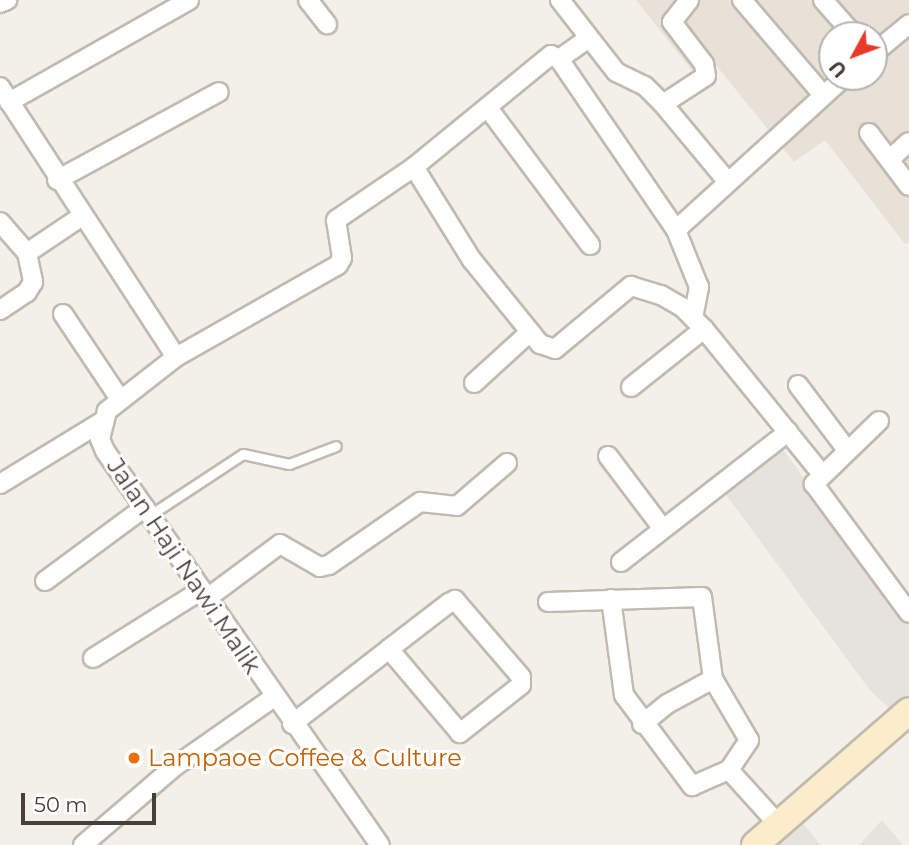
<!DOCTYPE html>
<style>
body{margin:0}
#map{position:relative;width:909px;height:845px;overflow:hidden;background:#f3f0e9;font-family:Montserrat,sans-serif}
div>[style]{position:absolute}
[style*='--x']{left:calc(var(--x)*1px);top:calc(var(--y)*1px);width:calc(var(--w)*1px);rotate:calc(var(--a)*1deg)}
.residential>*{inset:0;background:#e7e1d8}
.industrial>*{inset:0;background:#e6e2de}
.roads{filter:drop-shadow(2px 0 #c1baaf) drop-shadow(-2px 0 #c1baaf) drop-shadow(0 2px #c1baaf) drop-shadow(0 -2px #c1baaf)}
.service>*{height:9px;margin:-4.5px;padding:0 4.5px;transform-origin:4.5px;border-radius:4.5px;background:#fff}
.minor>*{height:18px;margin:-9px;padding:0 9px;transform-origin:9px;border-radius:9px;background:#fff}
.secondary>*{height:26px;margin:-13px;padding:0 13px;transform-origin:13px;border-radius:13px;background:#fbeccc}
.dots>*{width:19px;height:19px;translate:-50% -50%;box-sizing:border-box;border:4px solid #fff;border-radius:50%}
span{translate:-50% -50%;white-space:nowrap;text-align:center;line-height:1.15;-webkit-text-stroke:6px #fff;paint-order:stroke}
.street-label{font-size:24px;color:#474038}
.food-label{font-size:24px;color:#c56008}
.left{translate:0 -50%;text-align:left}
.north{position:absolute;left:818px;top:21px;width:70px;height:70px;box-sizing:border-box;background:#fff;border:2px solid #b5b3af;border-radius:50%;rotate:229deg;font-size:19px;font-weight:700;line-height:28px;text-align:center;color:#474038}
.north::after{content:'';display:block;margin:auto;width:24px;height:32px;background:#ea392a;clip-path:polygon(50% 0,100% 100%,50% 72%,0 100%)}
.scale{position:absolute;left:21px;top:793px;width:135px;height:32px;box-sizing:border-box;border:4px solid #474038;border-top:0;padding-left:9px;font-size:21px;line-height:24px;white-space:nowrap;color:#474038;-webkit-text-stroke:5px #fff;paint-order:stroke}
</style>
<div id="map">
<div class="residential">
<i style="clip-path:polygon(evenodd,636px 0,909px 0,909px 241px,905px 244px,825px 140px,794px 162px,716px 65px,693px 72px,636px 0,832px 35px,874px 35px,874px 77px,832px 77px,832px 35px)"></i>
</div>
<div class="industrial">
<i style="clip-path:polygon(775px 438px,909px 624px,909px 727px,869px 689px,716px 481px)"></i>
<i style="clip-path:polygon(792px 811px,821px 845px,748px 845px)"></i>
<i style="clip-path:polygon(882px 820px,903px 845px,859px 845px)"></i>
</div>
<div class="roads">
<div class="service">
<i style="--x:150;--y:515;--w:111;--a:-33.3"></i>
<i style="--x:243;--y:454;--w:47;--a:12.3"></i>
<i style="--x:289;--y:464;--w:50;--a:-21"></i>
</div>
<div class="minor">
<i style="--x:308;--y:0;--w:31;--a:52"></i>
<i style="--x:560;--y:0;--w:91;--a:52.1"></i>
<i style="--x:616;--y:72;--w:32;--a:26"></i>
<i style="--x:645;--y:86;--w:25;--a:45"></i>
<i style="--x:663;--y:104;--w:100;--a:50.3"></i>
<i style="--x:742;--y:0;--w:125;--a:49.5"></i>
<i style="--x:823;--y:0;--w:47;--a:48.5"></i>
<i style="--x:0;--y:3;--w:8;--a:-23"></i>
<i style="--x:874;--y:53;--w:45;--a:-39.6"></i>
<i style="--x:559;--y:59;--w:35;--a:-35"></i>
<i style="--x:0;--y:87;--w:322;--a:56.9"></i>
<i style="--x:176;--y:357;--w:88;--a:142"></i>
<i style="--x:107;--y:411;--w:29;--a:104"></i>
<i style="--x:100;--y:439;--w:13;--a:67"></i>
<i style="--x:105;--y:451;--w:480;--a:55.1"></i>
<i style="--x:9;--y:102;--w:207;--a:-29.5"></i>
<i style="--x:663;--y:104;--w:51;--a:-33.1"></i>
<i style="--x:706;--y:76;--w:12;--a:-99"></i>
<i style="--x:704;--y:64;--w:53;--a:-127.3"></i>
<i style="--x:672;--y:22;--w:28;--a:-52"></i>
<i style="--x:488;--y:108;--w:171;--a:53.3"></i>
<i style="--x:869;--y:133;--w:66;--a:53"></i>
<i style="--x:890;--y:159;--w:25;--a:-42"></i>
<i style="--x:414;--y:167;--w:110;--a:58.1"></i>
<i style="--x:472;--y:260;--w:108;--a:51"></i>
<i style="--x:540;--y:344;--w:16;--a:18"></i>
<i style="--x:555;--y:349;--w:99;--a:-39.7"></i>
<i style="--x:631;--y:286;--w:31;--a:17"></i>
<i style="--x:661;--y:295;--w:24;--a:30"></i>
<i style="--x:682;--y:307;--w:31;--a:45"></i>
<i style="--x:704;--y:329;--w:186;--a:50.9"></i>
<i style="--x:57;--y:180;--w:184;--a:-28.5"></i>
<i style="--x:0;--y:222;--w:41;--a:48.9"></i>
<i style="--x:27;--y:253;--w:30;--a:78"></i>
<i style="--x:33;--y:282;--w:12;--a:121"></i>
<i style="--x:27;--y:292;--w:32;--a:146"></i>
<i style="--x:27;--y:253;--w:66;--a:-33.9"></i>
<i style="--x:63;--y:314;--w:102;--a:56.2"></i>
<i style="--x:693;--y:318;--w:32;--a:-79"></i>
<i style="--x:699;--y:287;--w:61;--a:-112"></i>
<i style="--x:676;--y:230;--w:227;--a:-42.3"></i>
<i style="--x:176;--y:357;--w:186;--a:-29.6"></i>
<i style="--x:338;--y:265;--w:8;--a:-60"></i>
<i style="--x:342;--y:258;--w:38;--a:-99"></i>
<i style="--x:336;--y:220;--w:94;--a:-34.2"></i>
<i style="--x:414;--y:167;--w:177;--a:-39.3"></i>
<i style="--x:551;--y:55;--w:9;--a:27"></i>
<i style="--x:559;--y:59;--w:207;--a:55.6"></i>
<i style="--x:474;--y:383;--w:74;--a:-42.3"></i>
<i style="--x:798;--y:385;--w:81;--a:53"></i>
<i style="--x:631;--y:387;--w:93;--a:-38.5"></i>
<i style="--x:879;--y:421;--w:91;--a:135.9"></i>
<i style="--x:814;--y:484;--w:160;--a:53.6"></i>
<i style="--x:608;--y:456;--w:91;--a:53"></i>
<i style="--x:0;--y:484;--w:119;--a:-31.5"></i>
<i style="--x:621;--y:562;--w:212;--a:-37.9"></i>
<i style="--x:45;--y:581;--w:124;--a:-36.5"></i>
<i style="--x:206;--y:599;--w:92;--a:-36.6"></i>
<i style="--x:280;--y:544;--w:46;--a:29.9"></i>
<i style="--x:320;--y:567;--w:9;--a:-13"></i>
<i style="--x:329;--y:565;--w:111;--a:-34.7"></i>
<i style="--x:420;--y:502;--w:37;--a:6"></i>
<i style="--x:457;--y:506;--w:66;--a:-40.7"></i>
<i style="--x:611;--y:599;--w:97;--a:82.3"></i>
<i style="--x:624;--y:695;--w:114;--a:53.2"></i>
<i style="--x:692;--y:786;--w:40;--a:-23.4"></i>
<i style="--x:729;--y:770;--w:36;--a:-56"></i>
<i style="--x:749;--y:740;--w:71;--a:-120.5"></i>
<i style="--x:548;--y:602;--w:154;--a:-1.9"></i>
<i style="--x:702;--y:597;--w:83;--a:82.4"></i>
<i style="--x:713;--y:679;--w:52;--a:151.5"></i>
<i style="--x:667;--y:704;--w:32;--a:141"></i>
<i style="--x:93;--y:658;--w:126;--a:-32.1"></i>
<i style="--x:292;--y:724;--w:123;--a:-37.7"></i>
<i style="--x:389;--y:649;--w:76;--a:-37.5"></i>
<i style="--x:449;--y:603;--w:7;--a:-27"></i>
<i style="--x:455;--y:600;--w:101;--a:49.4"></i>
<i style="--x:521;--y:677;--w:8;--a:90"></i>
<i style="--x:521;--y:685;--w:78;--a:141.8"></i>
<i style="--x:460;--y:733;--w:110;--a:-130.2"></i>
<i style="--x:729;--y:770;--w:72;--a:47.8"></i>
<i style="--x:83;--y:845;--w:120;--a:-40.6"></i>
<i style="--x:174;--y:767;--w:122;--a:-35"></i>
</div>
<div class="secondary">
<i style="--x:755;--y:845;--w:204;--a:-41"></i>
</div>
</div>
<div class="dots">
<i style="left:134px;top:758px;background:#e8710a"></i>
</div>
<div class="street-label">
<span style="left:184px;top:566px;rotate:56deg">Jalan Haji Nawi Malik</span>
</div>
<div class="food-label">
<span class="left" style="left:148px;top:758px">Lampaoe Coffee &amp; Culture</span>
</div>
<div class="north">U</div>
<div class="scale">50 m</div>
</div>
